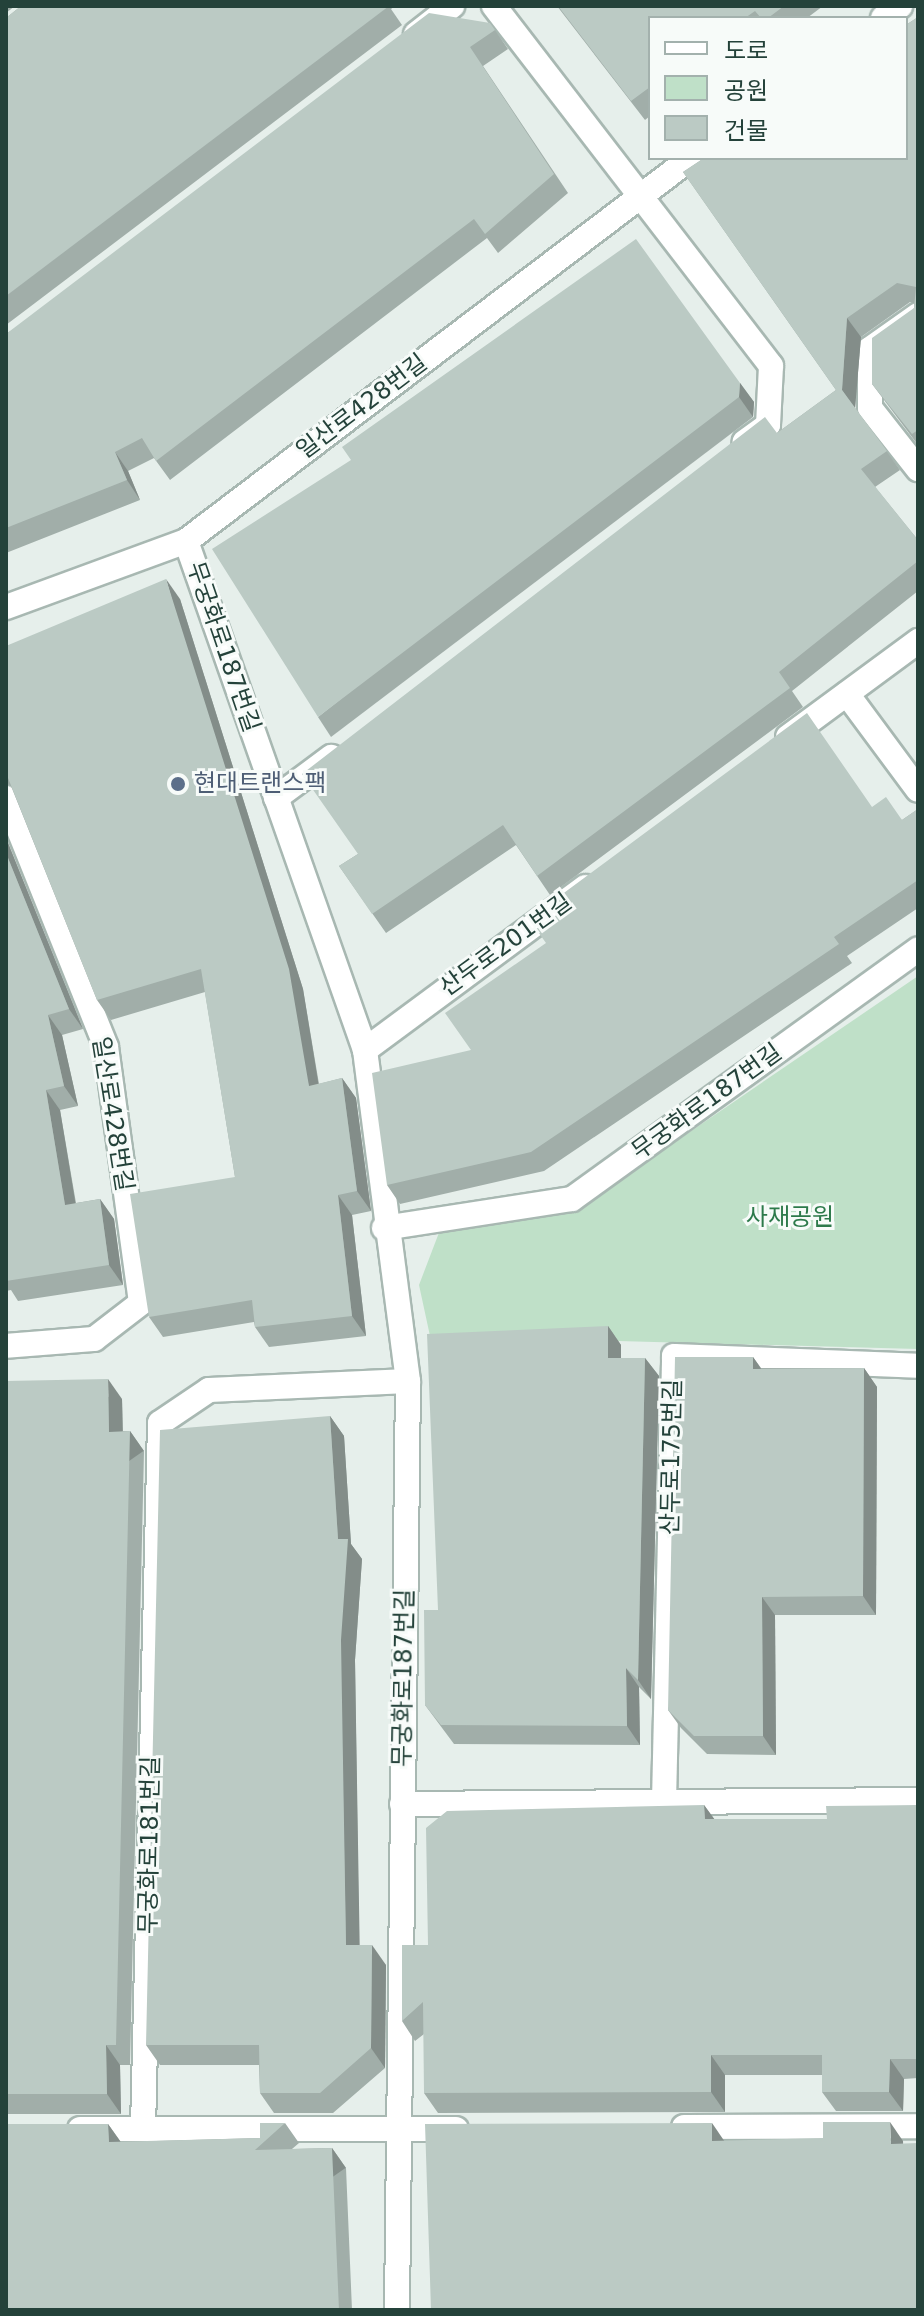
<!DOCTYPE html>
<meta charset="utf-8">
<style>
body{margin:0}
#map{position:relative;width:924px;height:2316px;overflow:hidden;background:#e6efeb;font-family:"DejaVu Sans","Noto Sans KR",sans-serif}
div>[style]{position:absolute}
[style*='--x']{left:calc(var(--x)*1px);top:calc(var(--y)*1px);width:calc(var(--w)*1px);rotate:calc(var(--a)*1deg)}
.green>*{inset:0;background:#bfe0c8}
.roads{filter:drop-shadow(2px 0 #a8b8b2) drop-shadow(-2px 0 #a8b8b2) drop-shadow(0 2px #a8b8b2) drop-shadow(0 -2px #a8b8b2)}
.street>*{height:24px;margin:-12px;padding:0 12px;transform-origin:12px;border-radius:12px;background:#fff}
.wall>*{inset:0;background:#a1aea9}
.shaded-wall>*{inset:0;background:#838d89;transform-origin:0 0}
.building>*{inset:0;background:#bbcac4}
.dots>*{width:22px;height:22px;translate:-50% -50%;box-sizing:border-box;border:4px solid #f7fbf9;border-radius:50%}
span{translate:-50% -50%;white-space:nowrap;text-align:center;line-height:1.15;-webkit-text-stroke:6px #f7fbf9;paint-order:stroke}
.street-label{font-size:24px;color:#24423a}
.service-label{font-size:24px;color:#4e5e75}
.left{translate:0 -50%;text-align:left}
.park-label{font-size:24px;color:#2d7a4b}
.frame{position:absolute;inset:0;border:8px solid #24423a;pointer-events:none}
.legend{position:absolute;left:648px;top:16px;width:260px;height:144px;box-sizing:border-box;background:#f7fbf9;border:2px solid #a3b1ad;margin:0;padding:10px 14px;list-style:none;font-size:24px;color:#24423a}
.legend li{display:flex;align-items:center;gap:16px;height:40px}
.legend b{width:40px;border:2px solid #a3b1ad}
</style>
<div id="map">
<div class="green">
<i style="clip-path:polygon(918px 976px,918px 1349px,430px 1336px,419px 1285px,440px 1230px,580px 1207px)"></i>
</div>
<div class="roads">
<div class="street">
<i style="--x:494;--y:6;--w:454;--a:52.4"></i>
<i style="--x:771;--y:366;--w:59;--a:92.9"></i>
<i style="--x:768;--y:425;--w:29;--a:144"></i>
<i style="--x:883;--y:18;--w:21;--a:-35"></i>
<i style="--x:416;--y:34;--w:46;--a:-37.9"></i>
<i style="--x:918;--y:315;--w:59;--a:144.7"></i>
<i style="--x:870;--y:349;--w:59;--a:90"></i>
<i style="--x:870;--y:408;--w:78;--a:51.8"></i>
<i style="--x:186;--y:541;--w:540;--a:70.62"></i>
<i style="--x:365;--y:1050;--w:334;--a:82.6"></i>
<i style="--x:408;--y:1381;--w:929;--a:90.68"></i>
<i style="--x:6;--y:607;--w:192;--a:-20.1"></i>
<i style="--x:186;--y:541;--w:634;--a:-37.18"></i>
<i style="--x:847;--y:694;--w:119;--a:53.5"></i>
<i style="--x:788;--y:737;--w:162;--a:-36.4"></i>
<i style="--x:6;--y:798;--w:268;--a:68.1"></i>
<i style="--x:106;--y:1047;--w:258;--a:82.2"></i>
<i style="--x:141;--y:1303;--w:59;--a:142.5"></i>
<i style="--x:94;--y:1339;--w:88;--a:175.5"></i>
<i style="--x:276;--y:798;--w:69;--a:-36.7"></i>
<i style="--x:365;--y:1050;--w:274;--a:-36.5"></i>
<i style="--x:384;--y:1228;--w:190;--a:-8.8"></i>
<i style="--x:572;--y:1199;--w:427;--a:-35.8"></i>
<i style="--x:664;--y:1802;--w:446;--a:-88.7"></i>
<i style="--x:674;--y:1356;--w:244;--a:2.3"></i>
<i style="--x:402;--y:1804;--w:516;--a:-0.44"></i>
<i style="--x:684;--y:2127;--w:234;--a:-0.2"></i>
<i style="--x:80;--y:2129;--w:376;--a:0"></i>
<i style="--x:143;--y:2129;--w:706;--a:-88.62"></i>
<i style="--x:160;--y:1423;--w:59;--a:-34"></i>
<i style="--x:209;--y:1390;--w:199;--a:-2.6"></i>
</div>
</div>
<div class="wall">
<i style="clip-path:polygon(6px 6px,15px 6px,6px 13px)"></i>
<i style="clip-path:polygon(21px 6px,395px 6px,391px 9px,402px 25px,6px 325px,6px 18px)"></i>
<i style="clip-path:polygon(557px 6px,823px 6px,807px 18px,650px 18px,650px 116px,645px 120px)"></i>
<i style="clip-path:polygon(918px 17px,918px 445px,872px 384px,914px 308px,914px 303px,910px 302px,861px 337px,855px 408px,900px 470px,875px 487px,918px 540px,918px 591px,792px 691px,803px 707px,550px 895px,516px 845px,386px 933px,339px 866px,358px 854px,777px 433px,836px 390px,683px 172px)"></i>
<i style="clip-path:polygon(490px 23px,508px 49px,483px 66px,568px 193px,498px 253px,487px 238px,170px 480px,154px 458px,128px 471px,140px 500px,6px 553px,6px 334px)"></i>
<i style="clip-path:polygon(740px 383px,754px 402px,753px 417px,331px 737px,318px 717px)"></i>
<i style="clip-path:polygon(180px 599px,303px 989px,319px 1084px,342px 1078px,356px 1098px,371px 1211px,352px 1215px,366px 1336px,269px 1347px,255px 1327px,254px 1322px,163px 1337px,149px 1317px,235px 1177px,205px 992px,111px 1020px,97px 1000px,11px 786px,7px 783px,6px 784px,6px 646px)"></i>
<i style="clip-path:polygon(872px 807px,902px 820px,918px 809px,918px 908px,847px 956px,852px 963px,544px 1171px,400px 1204px,387px 1185px,471px 1050px)"></i>
<i style="clip-path:polygon(6px 838px,83px 1029px,62px 1035px,78px 1106px,60px 1110px,76px 1203px,100px 1199px,114px 1219px,123px 1285px,18px 1301px,11px 1290px,6px 1291px)"></i>
<i style="clip-path:polygon(608px 1326px,621px 1345px,621px 1358px,645px 1358px,659px 1376px,651px 1699px,639px 1687px,640px 1745px,454px 1744px,425px 1705px,438px 1610px)"></i>
<i style="clip-path:polygon(753px 1357px,761px 1368px,864px 1368px,877px 1387px,876px 1615px,775px 1615px,776px 1755px,707px 1754px,681px 1728px,668px 1710px)"></i>
<i style="clip-path:polygon(6px 1381px,122px 1399px,123px 1431px,130px 1431px,144px 1451px,130px 2065px,120px 2065px,121px 2114px,6px 2114px)"></i>
<i style="clip-path:polygon(330px 1416px,344px 1436px,351px 1544px,362px 1559px,355px 1660px,359px 1945px,386px 1965px,385px 2068px,333px 2113px,274px 2113px,260px 2093px,259px 2065px,160px 2065px,146px 2045px)"></i>
<i style="clip-path:polygon(704px 1805px,714px 1819px,827px 1819px,918px 1805px,918px 2078px,904px 2079px,903px 2111px,836px 2111px,822px 2092px,822px 2075px,725px 2075px,725px 2112px,438px 2113px,424px 2093px,424px 2034px,415px 2041px,402px 2021px,428px 1945px)"></i>
<i style="clip-path:polygon(285px 2123px,299px 2143px,292px 2149px,332px 2148px,346px 2168px,352px 2310px,6px 2310px,108px 2124px,121px 2142px,260px 2138px)"></i>
</div>
<div class="shaded-wall">
<i style="clip-path:polygon(847px 318px,861px 337px,855px 409px,842px 390px)"></i>
<i style="clip-path:polygon(740px 383px,754px 402px,753px 417px,739px 397px)"></i>
<i style="clip-path:polygon(115px 452px,128px 471px,140px 500px,127px 480px)"></i>
<i style="clip-path:polygon(166px 579px,180px 599px,303px 989px,322px 1106px,309px 1086px)"></i>
<i style="clip-path:polygon(6px 838px,83px 1029px,69px 1009px,6px 853px)"></i>
<i style="clip-path:polygon(48px 1015px,62px 1035px,78px 1106px,64px 1086px)"></i>
<i style="clip-path:polygon(342px 1078px,356px 1098px,371px 1211px,357px 1191px)"></i>
<i style="clip-path:polygon(46px 1090px,60px 1110px,79px 1225px,65px 1205px)"></i>
<i style="clip-path:polygon(338px 1195px,352px 1215px,366px 1336px,352px 1316px)"></i>
<i style="clip-path:polygon(100px 1199px,114px 1219px,123px 1285px,109px 1265px)"></i>
<i style="clip-path:polygon(608px 1326px,621px 1345px,621px 1377px,608px 1358px)"></i>
<i style="clip-path:polygon(753px 1357px,766px 1376px,753px 1369px)"></i>
<i style="clip-path:polygon(645px 1358px,659px 1376px,651px 1699px,638px 1680px)"></i>
<i style="clip-path:polygon(864px 1368px,877px 1387px,876px 1615px,863px 1596px)"></i>
<i style="clip-path:polygon(108px 1379px,122px 1399px,123px 1452px,109px 1432px)"></i>
<i style="clip-path:polygon(330px 1416px,344px 1436px,351px 1544px,362px 1559px,355px 1660px,360px 1965px,346px 1945px,338px 1539px)"></i>
<i style="left:130px;top:1431px;width:24px;height:614px;rotate:55deg"></i>
<i style="clip-path:polygon(762px 1597px,775px 1615px,776px 1755px,763px 1736px)"></i>
<i style="clip-path:polygon(626px 1668px,639px 1687px,640px 1745px,627px 1726px)"></i>
<i style="clip-path:polygon(704px 1805px,718px 1824px,705px 1819px)"></i>
<i style="clip-path:polygon(372px 1945px,386px 1965px,385px 2068px,371px 2048px)"></i>
<i style="clip-path:polygon(106px 2045px,120px 2065px,121px 2114px,107px 2094px)"></i>
<i style="clip-path:polygon(711px 2055px,725px 2075px,725px 2112px,711px 2092px)"></i>
<i style="clip-path:polygon(890px 2059px,904px 2079px,903px 2111px,889px 2092px)"></i>
<i style="clip-path:polygon(890px 2122px,903px 2141px,904px 2163px,891px 2144px)"></i>
<i style="clip-path:polygon(712px 2123px,725px 2142px,712px 2141px)"></i>
<i style="clip-path:polygon(108px 2124px,122px 2144px,109px 2142px)"></i>
<i style="left:332px;top:2148px;width:24px;height:162px;rotate:55deg"></i>
</div>
<div class="building">
<i style="clip-path:polygon(21px 6px,389px 6px,6px 296px,6px 18px)"></i>
<i style="clip-path:polygon(558px 6px,784px 6px,768px 18px,761px 18px,755px 11px,745px 18px,650px 18px,650px 87px,631px 101px)"></i>
<i style="clip-path:polygon(429px 13px,490px 23px,495px 30px,470px 47px,554px 174px,485px 234px,474px 219px,156px 461px,142px 438px,115px 452px,127px 480px,6px 528px,6px 334px)"></i>
<i style="clip-path:polygon(918px 17px,918px 430px,912px 434px,872px 384px,872px 338px,914px 308px,916px 287px,897px 283px,847px 318px,842px 390px,887px 451px,861px 469px,918px 540px,918px 561px,779px 672px,790px 688px,537px 876px,503px 825px,372px 914px,339px 866px,358px 854px,302px 774px,765px 417px,777px 433px,836px 390px,683px 172px,704px 158px,906px 158px,906px 25px)"></i>
<i style="clip-path:polygon(636px 239px,740px 383px,739px 397px,318px 717px,212px 549px,351px 460px,342px 447px)"></i>
<i style="clip-path:polygon(166px 579px,289px 969px,309px 1086px,342px 1078px,357px 1191px,338px 1195px,352px 1316px,255px 1327px,252px 1300px,149px 1317px,130px 1194px,235px 1177px,201px 969px,97px 1000px,6px 773px,6px 646px)"></i>
<i style="clip-path:polygon(807px 713px,872px 807px,886px 797px,902px 820px,918px 809px,918px 880px,834px 937px,839px 944px,531px 1152px,387px 1185px,372px 1073px,471px 1050px,445px 1013px,546px 943px,536px 929px,561px 912px,553px 901px)"></i>
<i style="clip-path:polygon(6px 853px,69px 1009px,48px 1015px,64px 1086px,46px 1090px,65px 1205px,100px 1199px,109px 1265px,6px 1281px)"></i>
<i style="clip-path:polygon(608px 1326px,608px 1358px,645px 1358px,638px 1680px,626px 1668px,627px 1726px,441px 1725px,425px 1705px,424px 1610px,438px 1610px,427px 1334px)"></i>
<i style="clip-path:polygon(675px 1357px,753px 1357px,753px 1369px,864px 1368px,863px 1596px,762px 1597px,763px 1736px,694px 1736px,668px 1710px)"></i>
<i style="clip-path:polygon(108px 1379px,109px 1432px,130px 1431px,116px 2045px,106px 2045px,107px 2094px,6px 2094px,6px 1381px)"></i>
<i style="clip-path:polygon(330px 1416px,338px 1539px,348px 1539px,341px 1640px,346px 1945px,372px 1945px,371px 2048px,320px 2093px,260px 2093px,259px 2045px,146px 2045px,160px 1430px)"></i>
<i style="clip-path:polygon(704px 1805px,705px 1819px,827px 1819px,826px 1806px,918px 1805px,918px 2059px,890px 2059px,889px 2092px,822px 2092px,822px 2055px,711px 2055px,711px 2092px,424px 2093px,423px 2002px,402px 2021px,402px 1945px,428px 1945px,426px 1828px,447px 1811px)"></i>
<i style="clip-path:polygon(823px 2122px,890px 2122px,891px 2144px,918px 2143px,918px 2310px,431px 2310px,425px 2124px,712px 2123px,712px 2141px,823px 2138px)"></i>
<i style="clip-path:polygon(260px 2123px,285px 2123px,255px 2150px,332px 2148px,339px 2310px,6px 2310px,6px 2124px,108px 2124px,109px 2142px,260px 2138px)"></i>
</div>
<div class="dots">
<i style="left:178px;top:784px;background:#5c6f8a"></i>
</div>
<div class="street-label">
<span style="left:362px;top:407px;rotate:-37deg">일산로428번길</span>
<span style="left:223px;top:647px;rotate:71deg">무궁화로187번길</span>
<span style="left:506px;top:945px;rotate:-36deg">산두로201번길</span>
<span style="left:707px;top:1102px;rotate:-36deg">무궁화로187번길</span>
<span style="left:112px;top:1114px;rotate:81deg">일산로428번길</span>
<span style="left:672px;top:1457px;rotate:-89deg">산두로175번길</span>
<span style="left:404px;top:1678px;rotate:-89deg">무궁화로187번길</span>
<span style="left:150px;top:1845px;rotate:-89deg">무궁화로181번길</span>
</div>
<div class="service-label">
<span class="left" style="left:194px;top:784px">현대트랜스팩</span>
</div>
<div class="park-label">
<span style="left:790px;top:1218px">사재공원</span>
</div>
<div class="frame"></div>
<ul class="legend">
<li><b style="height:10px;background:#fff"></b>도로</li>
<li><b style="height:22px;background:#bfe0c8"></b>공원</li>
<li><b style="height:22px;background:#bbcac4"></b>건물</li>
</ul>
</div>
